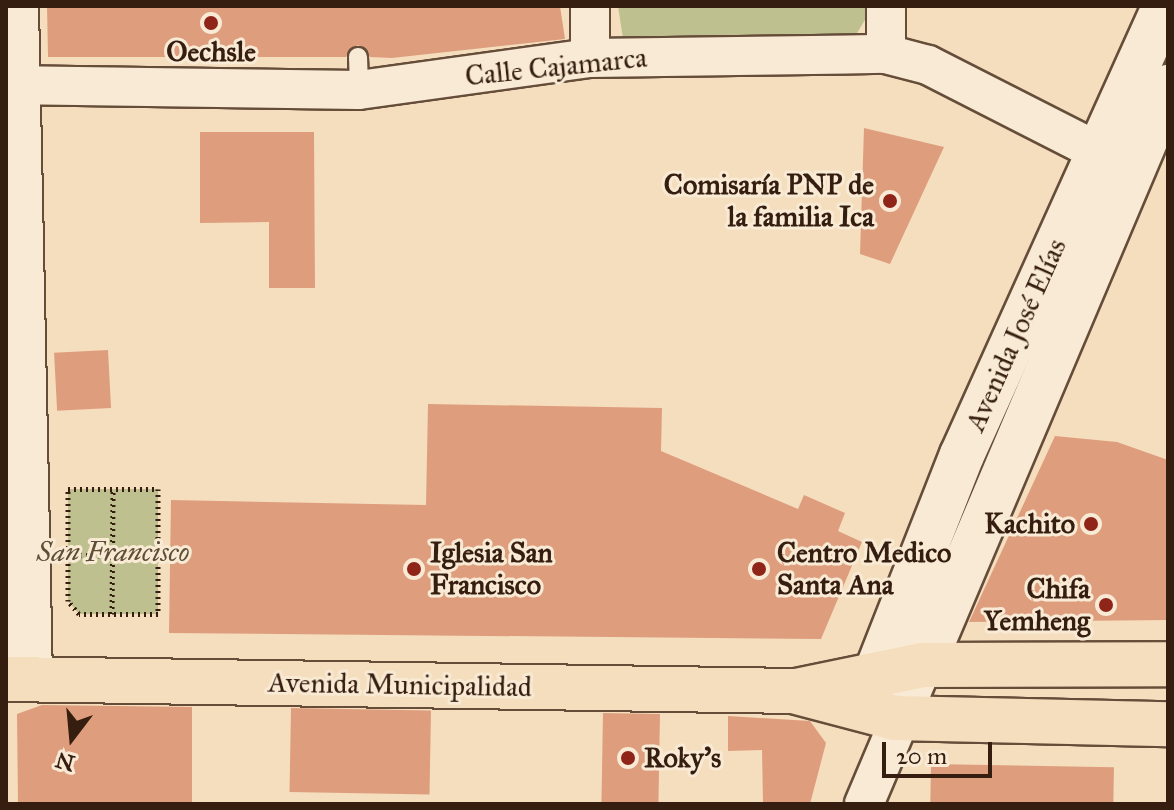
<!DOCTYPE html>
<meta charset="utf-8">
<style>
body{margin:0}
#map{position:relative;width:1174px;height:810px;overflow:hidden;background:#f5debd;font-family:"IM FELL Great Primer",serif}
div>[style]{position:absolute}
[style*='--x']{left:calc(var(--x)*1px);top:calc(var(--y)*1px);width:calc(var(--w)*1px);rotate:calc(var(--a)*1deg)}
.green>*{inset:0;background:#bfc08f}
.building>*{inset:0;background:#de9e7e;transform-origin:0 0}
.path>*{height:5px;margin-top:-2.5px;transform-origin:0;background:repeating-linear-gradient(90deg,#351d0f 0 2px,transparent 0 6px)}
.roads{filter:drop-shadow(2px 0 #654d3a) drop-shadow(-2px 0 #654d3a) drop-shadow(0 2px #654d3a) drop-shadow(0 -2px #654d3a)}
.service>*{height:18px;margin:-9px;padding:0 9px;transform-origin:9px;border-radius:9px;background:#f8ead4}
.minor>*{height:38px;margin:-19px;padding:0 19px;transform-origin:19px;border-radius:19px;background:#f8ead4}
.tertiary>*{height:44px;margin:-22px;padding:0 22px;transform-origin:22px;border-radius:22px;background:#f8ead4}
.secondary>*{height:44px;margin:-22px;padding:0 22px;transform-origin:22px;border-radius:22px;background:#f8ead4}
.primary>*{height:44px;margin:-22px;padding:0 22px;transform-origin:22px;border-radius:22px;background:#f5debd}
.dots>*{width:22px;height:22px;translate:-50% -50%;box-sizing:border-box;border:4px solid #f8ead4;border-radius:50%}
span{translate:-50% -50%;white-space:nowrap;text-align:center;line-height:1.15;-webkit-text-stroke:6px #f8ead4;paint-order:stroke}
.poi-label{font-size:28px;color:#351d0f;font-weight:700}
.right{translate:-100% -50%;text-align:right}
.left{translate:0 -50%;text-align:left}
.street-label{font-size:28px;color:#351d0f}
.park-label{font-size:28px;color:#5e4e35;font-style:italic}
.frame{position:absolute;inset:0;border:8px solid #351d0f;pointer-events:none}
.north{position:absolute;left:32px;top:698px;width:80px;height:80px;-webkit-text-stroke:6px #f8ead4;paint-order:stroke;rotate:196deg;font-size:22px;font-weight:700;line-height:32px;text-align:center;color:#351d0f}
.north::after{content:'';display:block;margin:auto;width:28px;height:36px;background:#351d0f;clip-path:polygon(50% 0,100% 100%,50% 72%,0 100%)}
.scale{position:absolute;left:882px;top:742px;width:110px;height:36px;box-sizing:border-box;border:4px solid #351d0f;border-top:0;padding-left:10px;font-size:24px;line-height:28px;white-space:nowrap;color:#351d0f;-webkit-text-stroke:6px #f8ead4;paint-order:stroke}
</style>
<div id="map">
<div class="green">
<i style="clip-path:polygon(618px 6px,868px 6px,868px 15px,851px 43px,624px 45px)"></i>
<i style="clip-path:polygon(68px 489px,158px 489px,158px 614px,79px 614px,68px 601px)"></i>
</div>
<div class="building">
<i style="clip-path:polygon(47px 6px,560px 6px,565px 39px,392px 58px,370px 57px,358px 45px,346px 57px,48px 57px)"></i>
<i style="clip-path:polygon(864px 128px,944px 147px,890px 264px,860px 254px)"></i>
<i style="clip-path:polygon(200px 132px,314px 132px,315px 288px,269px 288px,269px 222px,200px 223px)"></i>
<i style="left:108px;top:350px;width:58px;height:54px;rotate:87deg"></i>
<i style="clip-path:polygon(428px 404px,662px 408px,661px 451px,798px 509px,804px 495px,845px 513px,838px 531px,862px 542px,821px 639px,169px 633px,171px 500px,426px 505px)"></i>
<i style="clip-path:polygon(1055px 436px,1117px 442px,1168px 460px,1168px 620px,969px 622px)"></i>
<i style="clip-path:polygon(42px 705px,192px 707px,192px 804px,18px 804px,17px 714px)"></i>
<i style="left:291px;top:708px;width:140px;height:84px;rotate:1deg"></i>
<i style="left:603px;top:713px;width:57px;height:91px;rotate:1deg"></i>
<i style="clip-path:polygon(728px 716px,810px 721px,826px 743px,810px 804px,763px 804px,762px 750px,728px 751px)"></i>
<i style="left:931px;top:764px;width:183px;height:40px;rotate:1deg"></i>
</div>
<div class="path">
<i style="--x:68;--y:489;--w:90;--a:0"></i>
<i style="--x:158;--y:489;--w:125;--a:90"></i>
<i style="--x:158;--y:614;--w:79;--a:180"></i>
<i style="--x:79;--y:614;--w:17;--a:-130"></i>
<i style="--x:68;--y:601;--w:112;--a:-90"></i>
<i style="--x:68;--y:555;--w:90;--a:0.6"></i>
<i style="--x:112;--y:614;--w:125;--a:-89.5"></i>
</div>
<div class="roads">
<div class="service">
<i style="--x:358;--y:57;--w:33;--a:88"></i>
</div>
<div class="minor">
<i style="--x:590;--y:6;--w:52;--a:90"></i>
<i style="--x:886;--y:6;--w:48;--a:90"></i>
<i style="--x:6;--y:85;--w:353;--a:0.8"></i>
<i style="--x:359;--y:90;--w:233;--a:-7.9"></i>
<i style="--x:590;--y:58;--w:296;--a:-0.8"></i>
<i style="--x:886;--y:54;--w:43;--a:14.7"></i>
<i style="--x:928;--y:65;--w:220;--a:27"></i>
<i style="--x:864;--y:804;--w:151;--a:-67"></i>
</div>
<div class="tertiary">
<i style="--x:923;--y:665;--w:628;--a:-67.03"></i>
<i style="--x:878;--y:668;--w:229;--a:-68.5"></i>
<i style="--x:962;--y:455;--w:493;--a:-65.7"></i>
</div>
<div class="secondary">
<i style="--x:16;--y:6;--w:673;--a:88.81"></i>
</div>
<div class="primary">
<i style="--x:6;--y:679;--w:787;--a:0.87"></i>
<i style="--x:793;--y:691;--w:106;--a:14.8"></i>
<i style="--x:895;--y:718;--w:273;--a:1.3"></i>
<i style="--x:796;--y:691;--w:130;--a:-11.6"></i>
<i style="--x:923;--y:665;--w:245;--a:-0.2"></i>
</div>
</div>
<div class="dots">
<i style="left:211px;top:23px;background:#8f2418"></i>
<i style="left:890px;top:201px;background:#8f2418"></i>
<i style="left:1091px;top:524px;background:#8f2418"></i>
<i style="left:414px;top:569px;background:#8f2418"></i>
<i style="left:759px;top:569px;background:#8f2418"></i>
<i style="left:1106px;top:605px;background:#8f2418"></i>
<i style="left:628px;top:758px;background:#8f2418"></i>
</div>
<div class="poi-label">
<span style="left:211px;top:52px">Oechsle</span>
<span class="right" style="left:874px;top:201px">Comisaría PNP de<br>la familia Ica</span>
<span class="right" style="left:1075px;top:524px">Kachito</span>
<span class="left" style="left:430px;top:569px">Iglesia San<br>Francisco</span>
<span class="left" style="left:777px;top:569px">Centro Medico<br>Santa Ana</span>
<span class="right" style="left:1090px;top:605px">Chifa<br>Yemheng</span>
<span class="left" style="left:644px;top:758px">Roky's</span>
</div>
<div class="street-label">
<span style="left:556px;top:67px;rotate:-6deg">Calle Cajamarca</span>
<span style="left:1016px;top:335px;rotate:-66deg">Avenida José Elías</span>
<span style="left:400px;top:685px;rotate:1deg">Avenida Municipalidad</span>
</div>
<div class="park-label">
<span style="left:113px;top:552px">San Francisco</span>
</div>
<div class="frame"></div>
<div class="north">N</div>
<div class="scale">20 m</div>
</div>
